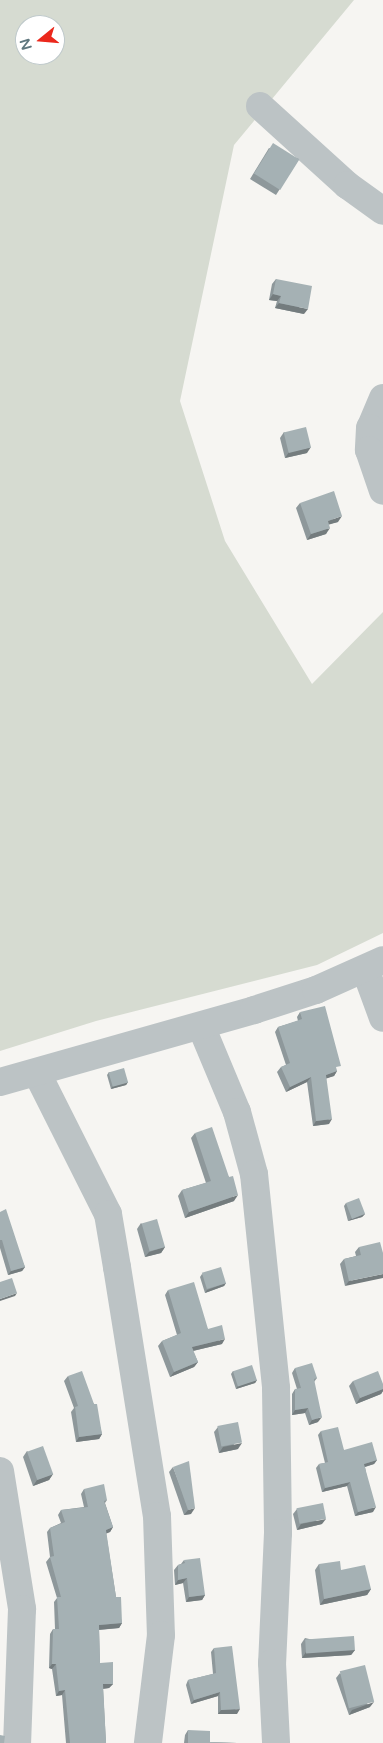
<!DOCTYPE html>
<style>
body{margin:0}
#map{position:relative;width:383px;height:1743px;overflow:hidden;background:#f6f5f2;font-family:"Varela Round",sans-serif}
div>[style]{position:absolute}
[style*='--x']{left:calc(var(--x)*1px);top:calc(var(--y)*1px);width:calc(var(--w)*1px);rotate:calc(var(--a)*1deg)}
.green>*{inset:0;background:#d6dbd1}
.minor>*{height:28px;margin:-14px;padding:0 14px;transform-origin:14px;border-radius:14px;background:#bcc3c5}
.wall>*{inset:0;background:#8e989b}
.shaded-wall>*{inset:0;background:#747c7e}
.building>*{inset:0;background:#a5b1b4;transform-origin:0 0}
span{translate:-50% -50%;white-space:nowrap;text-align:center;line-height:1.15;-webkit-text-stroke:5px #fff;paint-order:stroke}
.north{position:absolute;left:15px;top:15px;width:50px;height:50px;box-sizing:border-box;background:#fff;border:1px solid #bfc9cb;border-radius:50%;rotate:253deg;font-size:14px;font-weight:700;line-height:20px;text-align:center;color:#5f777e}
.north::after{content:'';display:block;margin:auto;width:18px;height:22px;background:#eb281c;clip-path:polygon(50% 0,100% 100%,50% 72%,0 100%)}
</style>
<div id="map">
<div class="green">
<i style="clip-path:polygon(evenodd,0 0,354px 0,234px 145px,180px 401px,225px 541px,312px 684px,383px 612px,383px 933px,317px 965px,96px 1021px,0 1051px,0 0,25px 25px,55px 25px,55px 55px,25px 55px,25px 25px)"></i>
</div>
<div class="minor">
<i style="--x:260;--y:106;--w:118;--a:42.2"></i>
<i style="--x:347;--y:185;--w:44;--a:35.8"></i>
<i style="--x:383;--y:398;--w:33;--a:113"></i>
<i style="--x:370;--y:428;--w:22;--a:93"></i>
<i style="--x:369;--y:450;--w:43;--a:71.1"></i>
<i style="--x:365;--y:969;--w:52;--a:69.8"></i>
<i style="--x:201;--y:1026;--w:93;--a:67.3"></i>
<i style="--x:237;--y:1112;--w:64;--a:74.7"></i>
<i style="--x:254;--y:1174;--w:215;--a:84.1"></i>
<i style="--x:276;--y:1388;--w:145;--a:89.2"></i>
<i style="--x:278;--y:1533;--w:130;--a:92.6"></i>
<i style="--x:272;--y:1663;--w:80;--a:87.1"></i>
<i style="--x:37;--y:1073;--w:158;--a:63.3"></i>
<i style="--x:108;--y:1214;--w:54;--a:80.4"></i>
<i style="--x:117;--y:1267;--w:252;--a:80.9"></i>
<i style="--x:157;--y:1516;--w:119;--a:88.1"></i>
<i style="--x:161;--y:1635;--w:109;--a:96.9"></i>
<i style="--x:0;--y:1082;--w:264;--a:-15.8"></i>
<i style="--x:254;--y:1010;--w:65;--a:-17.9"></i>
<i style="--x:316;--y:990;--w:73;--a:-24.1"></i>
<i style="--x:0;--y:1471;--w:140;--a:80.9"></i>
<i style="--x:22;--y:1609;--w:134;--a:92.1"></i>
</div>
<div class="wall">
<i style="clip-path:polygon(269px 148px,299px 159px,276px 195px,250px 179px)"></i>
<i style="clip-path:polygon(276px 279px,304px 314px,275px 308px,277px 301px,269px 300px,272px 284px)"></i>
<i style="clip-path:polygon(284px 432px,307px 453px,285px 458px,280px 438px)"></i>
<i style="clip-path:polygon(300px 503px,338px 522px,329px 524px,326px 534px,307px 540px,296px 508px)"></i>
<i style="clip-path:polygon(300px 1012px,337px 1071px,334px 1076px,326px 1078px,329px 1124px,313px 1126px,307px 1082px,286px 1092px,277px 1072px,281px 1067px,286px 1065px,275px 1032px,278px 1027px,298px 1021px,297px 1017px)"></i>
<i style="clip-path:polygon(109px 1072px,128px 1082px,126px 1085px,111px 1089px,107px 1075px)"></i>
<i style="clip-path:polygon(195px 1133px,229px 1177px,234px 1201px,185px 1218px,178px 1196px,182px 1190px,206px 1183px,191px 1138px)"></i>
<i style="clip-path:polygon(346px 1203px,365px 1214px,362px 1217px,348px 1221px,344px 1206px)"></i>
<i style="clip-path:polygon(0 1212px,25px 1267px,22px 1271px,8px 1275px,0 1248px)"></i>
<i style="clip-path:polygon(141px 1223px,165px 1247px,161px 1253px,145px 1257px,137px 1229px)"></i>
<i style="clip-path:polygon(359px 1247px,383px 1253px,345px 1286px,340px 1264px,344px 1259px,356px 1256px,355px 1252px)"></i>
<i style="clip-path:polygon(202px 1274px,226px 1283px,224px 1286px,205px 1293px,200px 1277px)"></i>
<i style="clip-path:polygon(168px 1290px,208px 1329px,222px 1344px,193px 1351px,198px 1362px,194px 1367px,170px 1377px,158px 1346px,162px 1341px,177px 1335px,165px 1295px)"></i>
<i style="clip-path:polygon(295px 1368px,317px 1378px,314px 1382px,318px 1422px,309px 1425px,305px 1413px,292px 1415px,292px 1394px,295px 1389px,297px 1389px,292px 1373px)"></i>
<i style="clip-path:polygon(233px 1371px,257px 1380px,255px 1383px,236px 1389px,231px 1374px)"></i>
<i style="clip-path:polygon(68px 1376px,94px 1404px,102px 1434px,99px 1439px,76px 1442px,71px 1412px,74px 1408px,64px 1381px)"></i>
<i style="clip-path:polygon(353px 1381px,383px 1384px,383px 1391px,381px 1394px,356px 1404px,349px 1386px)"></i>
<i style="clip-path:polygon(218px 1427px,238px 1449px,219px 1453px,214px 1432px)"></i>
<i style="clip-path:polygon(321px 1431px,344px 1450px,377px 1460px,374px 1464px,365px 1467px,373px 1512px,355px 1516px,347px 1486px,322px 1492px,316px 1468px,319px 1464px,325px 1463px,318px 1435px)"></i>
<i style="clip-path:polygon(27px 1451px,53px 1474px,49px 1480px,33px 1486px,23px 1457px)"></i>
<i style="clip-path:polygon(173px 1467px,191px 1514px,184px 1515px,169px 1472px)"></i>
<i style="clip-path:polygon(84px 1489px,107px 1500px,105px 1503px,113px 1527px,110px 1532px,106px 1533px,116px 1597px,122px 1623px,119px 1628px,99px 1630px,100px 1663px,113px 1684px,109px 1688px,103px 1689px,106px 1743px,66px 1743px,62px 1695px,56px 1696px,52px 1669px,49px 1668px,50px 1634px,53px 1629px,55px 1629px,54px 1602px,57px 1598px,46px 1562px,50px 1557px,47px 1532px,50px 1528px,61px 1523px,58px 1515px,61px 1510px,84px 1507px,81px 1494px)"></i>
<i style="clip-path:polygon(297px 1509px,322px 1524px,297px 1530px,293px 1514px)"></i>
<i style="clip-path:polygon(184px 1560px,205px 1595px,202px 1600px,186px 1602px,183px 1583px,175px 1585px,174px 1570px,178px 1565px,181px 1564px)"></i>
<i style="clip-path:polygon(319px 1564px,341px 1570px,371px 1589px,367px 1595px,320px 1605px,315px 1570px)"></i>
<i style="clip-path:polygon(305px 1638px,355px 1650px,351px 1655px,302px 1658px,301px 1644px)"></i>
<i style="clip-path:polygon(214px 1648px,237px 1714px,218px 1714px,218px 1696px,191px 1704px,186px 1685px,188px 1680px,213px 1674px,211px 1652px)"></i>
<i style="clip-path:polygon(340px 1673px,370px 1707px,349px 1715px,336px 1678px)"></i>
<i style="clip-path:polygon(188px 1730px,210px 1742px,237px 1743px,184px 1743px,185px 1735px)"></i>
</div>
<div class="shaded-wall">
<i style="clip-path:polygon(273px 294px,281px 296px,277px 301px,269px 300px)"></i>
<i style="clip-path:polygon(279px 303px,308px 309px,304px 314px,275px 308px)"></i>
<i style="clip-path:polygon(311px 447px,307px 453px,285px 458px,289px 452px)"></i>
<i style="clip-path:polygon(342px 516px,338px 522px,324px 526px,328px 521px)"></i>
<i style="clip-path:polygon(330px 528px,326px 534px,307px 540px,311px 534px)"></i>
<i style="clip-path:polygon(337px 1071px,334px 1076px,322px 1080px,326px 1075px)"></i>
<i style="clip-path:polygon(311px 1077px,307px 1082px,286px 1092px,290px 1087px)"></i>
<i style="clip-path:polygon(128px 1082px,126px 1085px,111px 1089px,113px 1086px)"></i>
<i style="clip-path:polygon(332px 1119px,329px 1124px,313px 1126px,316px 1121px)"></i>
<i style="clip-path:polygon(238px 1195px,234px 1201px,185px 1218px,189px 1212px)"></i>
<i style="clip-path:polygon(365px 1214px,362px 1217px,348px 1221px,351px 1219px)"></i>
<i style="clip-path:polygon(165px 1247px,161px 1253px,145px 1257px,149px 1252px)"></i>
<i style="clip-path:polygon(25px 1267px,22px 1271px,8px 1275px,11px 1271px)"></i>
<i style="clip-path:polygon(383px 1274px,383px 1278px,345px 1286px,349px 1281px)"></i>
<i style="clip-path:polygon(226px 1283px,224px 1286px,205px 1293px,207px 1290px)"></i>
<i style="clip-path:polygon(17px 1293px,15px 1296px,0 1301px,0 1299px)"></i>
<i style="clip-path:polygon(225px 1339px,222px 1344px,188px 1352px,192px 1347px)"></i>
<i style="clip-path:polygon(198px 1362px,194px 1367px,170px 1377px,174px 1372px)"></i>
<i style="clip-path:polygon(257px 1380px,255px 1383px,236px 1389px,238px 1386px)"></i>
<i style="clip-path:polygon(383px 1389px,383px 1391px,381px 1394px,356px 1404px,360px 1398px)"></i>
<i style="clip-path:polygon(308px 1408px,305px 1413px,292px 1415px,295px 1410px)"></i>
<i style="clip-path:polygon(322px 1417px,318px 1422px,309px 1425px,312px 1420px)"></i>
<i style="clip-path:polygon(102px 1434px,99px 1439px,76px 1442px,79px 1437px)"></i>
<i style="clip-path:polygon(242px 1443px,238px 1449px,219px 1453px,223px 1447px)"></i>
<i style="clip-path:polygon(377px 1460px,374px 1464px,361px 1468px,364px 1464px)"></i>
<i style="clip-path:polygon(53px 1474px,49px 1480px,33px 1486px,37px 1480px)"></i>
<i style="clip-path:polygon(350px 1482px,347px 1486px,322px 1492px,325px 1488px)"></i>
<i style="clip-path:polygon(376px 1507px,373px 1512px,355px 1516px,358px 1512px)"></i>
<i style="clip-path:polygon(195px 1508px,191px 1514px,184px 1515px,188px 1510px)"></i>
<i style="clip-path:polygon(326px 1519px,322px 1524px,297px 1530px,301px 1524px)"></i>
<i style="clip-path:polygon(113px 1527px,110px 1532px,103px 1535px,106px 1530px)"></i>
<i style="clip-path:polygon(187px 1578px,183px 1583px,175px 1585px,178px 1580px)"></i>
<i style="clip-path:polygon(371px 1589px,367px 1595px,320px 1605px,324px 1599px)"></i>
<i style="clip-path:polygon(205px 1595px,202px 1600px,186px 1602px,189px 1597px)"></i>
<i style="clip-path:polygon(122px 1623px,119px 1628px,96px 1630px,99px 1625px)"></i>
<i style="clip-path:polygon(355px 1650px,351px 1655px,302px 1658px,306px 1652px)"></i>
<i style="clip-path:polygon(52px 1664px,56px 1664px,52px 1669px,49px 1668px)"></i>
<i style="clip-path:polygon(103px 1684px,113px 1684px,109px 1688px,100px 1689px)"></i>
<i style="clip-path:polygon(65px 1690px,62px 1695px,56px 1696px,59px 1691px)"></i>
<i style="clip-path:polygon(220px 1692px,218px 1696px,191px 1704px,194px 1700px)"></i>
<i style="clip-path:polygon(374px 1702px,370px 1707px,349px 1715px,352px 1710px)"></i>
<i style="clip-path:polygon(240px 1709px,237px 1714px,218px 1714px,221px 1710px)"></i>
</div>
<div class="building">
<i style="left:273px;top:143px;width:31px;height:36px;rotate:32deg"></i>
<i style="clip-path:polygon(276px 279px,312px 286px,308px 309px,279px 303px,281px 296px,273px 294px)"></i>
<i style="left:306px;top:427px;width:21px;height:23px;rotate:76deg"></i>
<i style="clip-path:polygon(334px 491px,342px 516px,328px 521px,330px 528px,311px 534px,300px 503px)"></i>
<i style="clip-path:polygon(325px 1006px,341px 1066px,336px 1067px,337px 1071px,326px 1075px,332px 1119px,316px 1121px,311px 1077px,290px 1087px,281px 1067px,290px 1063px,278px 1027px,302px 1019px,300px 1012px)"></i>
<i style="left:124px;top:1068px;width:15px;height:16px;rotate:74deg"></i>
<i style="clip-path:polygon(212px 1127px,229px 1177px,233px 1176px,238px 1195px,189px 1212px,182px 1190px,211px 1181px,195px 1133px)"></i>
<i style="left:359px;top:1198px;width:17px;height:14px;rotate:69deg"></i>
<i style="clip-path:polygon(6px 1209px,25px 1267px,11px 1271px,2px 1240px,0 1240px,0 1212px)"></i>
<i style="left:157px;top:1219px;width:29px;height:16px;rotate:74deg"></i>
<i style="clip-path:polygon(380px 1242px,383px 1253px,383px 1274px,349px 1281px,344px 1259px,361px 1255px,359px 1247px)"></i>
<i style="left:221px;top:1267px;width:17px;height:20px;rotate:73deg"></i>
<i style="clip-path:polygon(12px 1278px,17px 1293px,0 1299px,0 1282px)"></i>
<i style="clip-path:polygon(194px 1282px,208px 1329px,222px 1325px,225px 1339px,192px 1347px,198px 1362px,174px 1372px,162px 1341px,181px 1333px,168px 1290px)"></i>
<i style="clip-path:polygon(312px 1363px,317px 1378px,314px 1379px,322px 1417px,312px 1420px,308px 1408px,295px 1410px,295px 1389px,301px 1388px,295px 1368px)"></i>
<i style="left:252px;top:1365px;width:16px;height:20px;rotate:72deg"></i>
<i style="clip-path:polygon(82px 1371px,94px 1404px,97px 1404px,102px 1434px,79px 1437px,75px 1407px,78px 1406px,68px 1376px)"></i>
<i style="clip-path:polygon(378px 1371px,383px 1384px,383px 1389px,360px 1398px,353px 1381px)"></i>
<i style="left:238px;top:1422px;width:21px;height:21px;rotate:79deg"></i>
<i style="clip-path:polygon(338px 1427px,344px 1450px,372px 1442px,377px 1460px,364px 1464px,376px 1507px,358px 1512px,350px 1482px,325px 1488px,319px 1464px,328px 1462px,321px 1431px)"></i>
<i style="left:43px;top:1446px;width:30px;height:17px;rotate:70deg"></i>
<i style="clip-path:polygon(189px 1461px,195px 1508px,188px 1510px,173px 1467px)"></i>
<i style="clip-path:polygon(104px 1484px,107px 1500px,104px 1501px,113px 1527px,106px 1530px,116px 1597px,121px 1597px,122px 1623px,99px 1625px,100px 1663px,113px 1662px,113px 1684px,103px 1684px,106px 1743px,70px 1743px,65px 1690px,59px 1691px,56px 1664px,52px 1664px,53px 1629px,59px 1629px,57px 1597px,61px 1597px,50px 1557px,54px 1556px,50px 1528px,65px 1522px,61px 1510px,88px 1507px,84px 1489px)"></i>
<i style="left:323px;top:1503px;width:16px;height:27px;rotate:79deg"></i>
<i style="clip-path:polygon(200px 1558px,205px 1595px,189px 1597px,187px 1578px,178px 1580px,178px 1565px,185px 1563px,184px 1560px)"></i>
<i style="clip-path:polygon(340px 1561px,341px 1570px,365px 1565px,371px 1589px,324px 1599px,319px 1564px)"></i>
<i style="left:354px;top:1636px;width:14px;height:49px;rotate:86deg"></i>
<i style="clip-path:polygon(232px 1646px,240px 1709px,221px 1710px,220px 1692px,194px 1700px,188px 1680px,216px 1673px,214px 1648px)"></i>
<i style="left:365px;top:1665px;width:38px;height:26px;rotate:76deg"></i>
<i style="clip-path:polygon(188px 1730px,210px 1731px,210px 1742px,237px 1743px,188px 1743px)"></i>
<i style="clip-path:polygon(0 1735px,5px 1736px,4px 1743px,0 1743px)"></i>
</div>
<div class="north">N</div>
</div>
